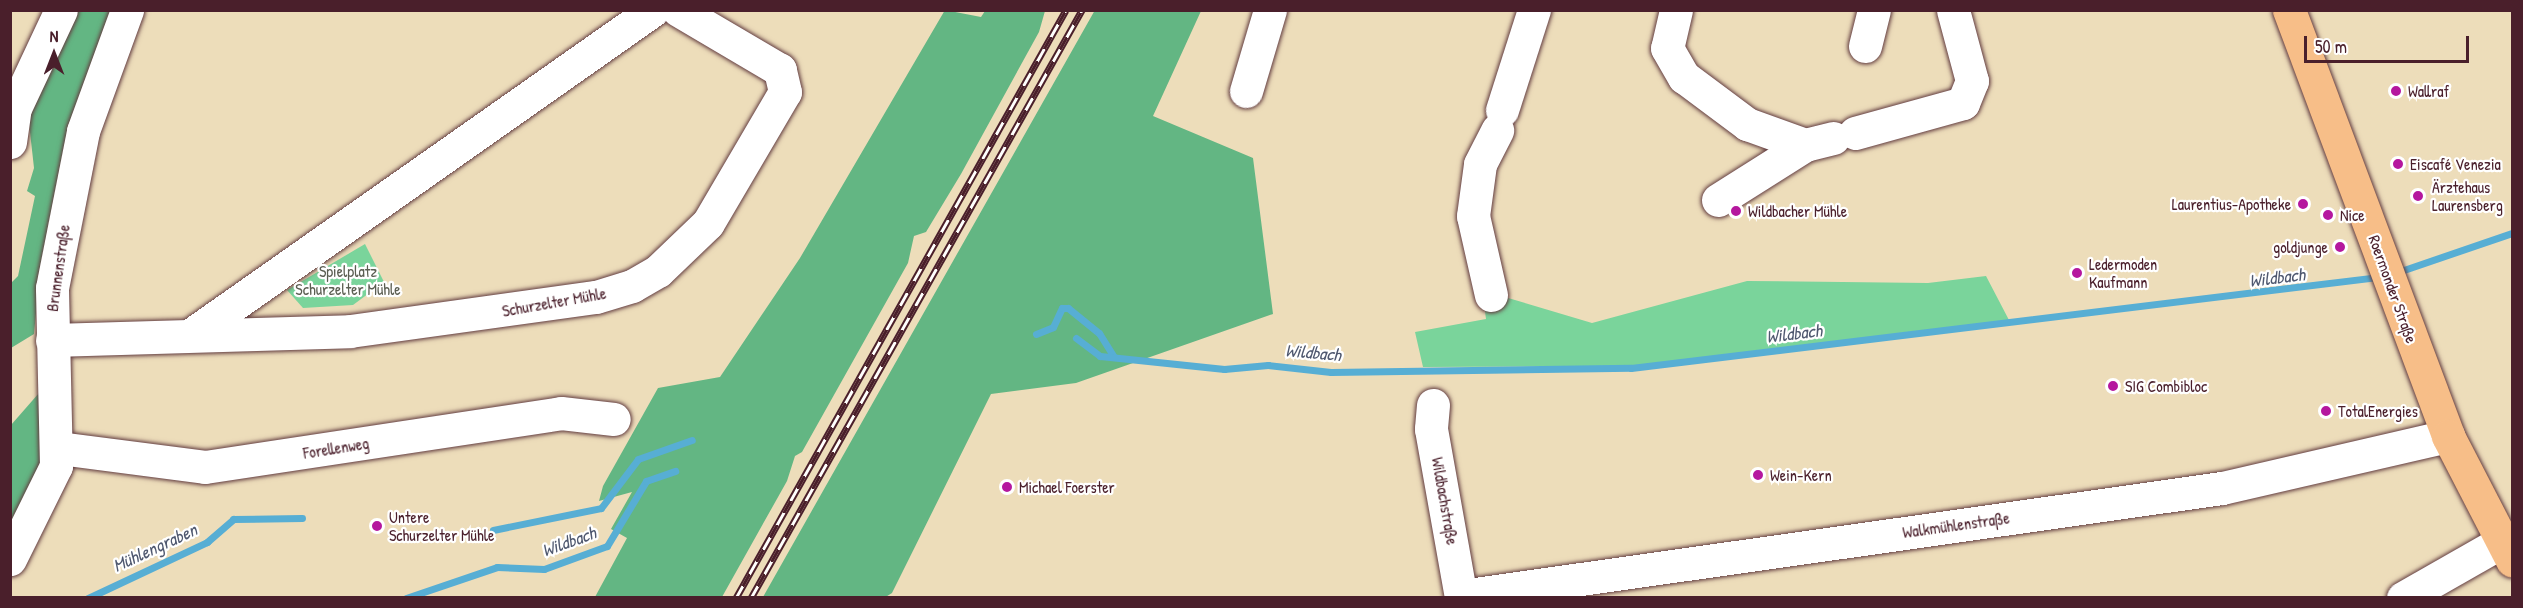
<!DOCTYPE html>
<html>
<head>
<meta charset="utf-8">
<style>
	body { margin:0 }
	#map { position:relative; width:2523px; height:608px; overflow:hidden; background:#edddba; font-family:"Patrick Hand",sans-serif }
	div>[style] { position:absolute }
	.green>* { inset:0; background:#7ad49b }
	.forest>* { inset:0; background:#63b683 }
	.stream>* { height:7px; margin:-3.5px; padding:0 3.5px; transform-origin:3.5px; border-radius:3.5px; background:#57aed4 }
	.roads { filter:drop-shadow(0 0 2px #623c40) drop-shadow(0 0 2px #623c40) }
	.minor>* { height:33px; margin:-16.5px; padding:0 16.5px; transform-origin:16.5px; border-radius:16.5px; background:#fff }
	.major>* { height:33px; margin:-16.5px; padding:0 16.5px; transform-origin:16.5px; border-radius:16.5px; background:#f7be88 }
	.rail>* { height:7px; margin-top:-3.5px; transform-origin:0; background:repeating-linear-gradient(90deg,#fff 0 14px,#4a1f2b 0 28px); box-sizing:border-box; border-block:2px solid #4a1f2b }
	.dots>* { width:16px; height:16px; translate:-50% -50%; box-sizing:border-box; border:3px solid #fff; border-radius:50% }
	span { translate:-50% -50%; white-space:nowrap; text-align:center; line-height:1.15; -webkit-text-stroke:4.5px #fff; paint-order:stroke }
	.poi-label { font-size:16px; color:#4a1f2b }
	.left { translate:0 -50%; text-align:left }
	.right { translate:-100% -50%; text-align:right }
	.street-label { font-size:16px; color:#4a1f2b }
	.park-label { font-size:16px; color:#5b5e52 }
	.water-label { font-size:18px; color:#4f586f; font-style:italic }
	.frame { position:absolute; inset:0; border:12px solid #4a1f2b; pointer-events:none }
	.north { position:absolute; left:24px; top:24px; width:60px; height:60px; -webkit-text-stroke:4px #fff; paint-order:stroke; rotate:0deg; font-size:16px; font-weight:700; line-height:24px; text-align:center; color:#4a1f2b }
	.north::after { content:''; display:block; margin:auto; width:21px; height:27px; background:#4a1f2b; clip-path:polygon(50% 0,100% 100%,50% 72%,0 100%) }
	.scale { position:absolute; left:2304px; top:36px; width:165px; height:27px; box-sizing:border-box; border:3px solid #4a1f2b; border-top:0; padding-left:8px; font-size:18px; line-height:21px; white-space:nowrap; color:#4a1f2b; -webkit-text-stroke:4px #fff; paint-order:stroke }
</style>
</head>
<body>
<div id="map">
	<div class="green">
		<i style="clip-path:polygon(365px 244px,384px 282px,353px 305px,303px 308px,287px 290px)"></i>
		<i style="clip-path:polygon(1986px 276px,2010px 322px,1630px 366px,1423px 367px,1415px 332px,1486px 319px,1483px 297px,1498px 295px,1592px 323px,1747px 281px,1928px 283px)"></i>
	</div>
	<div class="forest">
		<i style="clip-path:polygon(945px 10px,981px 17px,985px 11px,1045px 11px,1039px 32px,961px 174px,926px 232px,914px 236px,908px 263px,802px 452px,795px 456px,787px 481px,722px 597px,595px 597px,627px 538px,611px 529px,632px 492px,599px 501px,603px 486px,658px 388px,720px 377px,800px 258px)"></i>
		<i style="clip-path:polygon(1095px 10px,1201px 11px,1153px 116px,1253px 158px,1273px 314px,1076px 383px,991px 394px,892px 593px,884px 598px,763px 597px)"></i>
		<i style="clip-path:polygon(68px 11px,114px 11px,38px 292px,34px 334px,11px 348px,11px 283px,18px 276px,35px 196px,27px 191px,34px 168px,27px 105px)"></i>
		<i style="clip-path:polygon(39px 393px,41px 463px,11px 528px,11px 425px)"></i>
	</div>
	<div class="stream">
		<i style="left:2395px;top:273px;width:124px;rotate:-18.9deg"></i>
		<i style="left:1036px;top:334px;width:18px;rotate:-22deg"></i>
		<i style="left:1053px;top:327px;width:21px;rotate:-65deg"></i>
		<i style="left:1062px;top:308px;width:6px"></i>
		<i style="left:1068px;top:308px;width:40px;rotate:39deg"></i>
		<i style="left:1099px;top:333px;width:28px;rotate:58deg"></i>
		<i style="left:1076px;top:338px;width:30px;rotate:37deg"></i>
		<i style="left:1100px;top:356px;width:125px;rotate:6deg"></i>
		<i style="left:1224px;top:369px;width:44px;rotate:-5.2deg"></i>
		<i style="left:1268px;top:365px;width:63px;rotate:6.3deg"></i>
		<i style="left:1331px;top:372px;width:300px;rotate:-0.8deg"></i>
		<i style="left:1631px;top:368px;width:754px;rotate:-6.94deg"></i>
		<i style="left:493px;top:530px;width:110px;rotate:-11.5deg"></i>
		<i style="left:601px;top:508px;width:61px;rotate:-52.9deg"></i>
		<i style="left:638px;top:459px;width:57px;rotate:-19.4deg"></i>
		<i style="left:88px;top:598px;width:132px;rotate:-25.2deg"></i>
		<i style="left:207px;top:542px;width:35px;rotate:-41deg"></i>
		<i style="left:233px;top:519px;width:69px;rotate:-0.8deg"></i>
		<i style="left:406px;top:598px;width:96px;rotate:-18.8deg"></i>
		<i style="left:497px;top:567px;width:47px;rotate:2.4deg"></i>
		<i style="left:544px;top:569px;width:67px;rotate:-20.1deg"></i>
		<i style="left:607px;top:546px;width:76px;rotate:-59deg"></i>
		<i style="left:646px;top:481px;width:31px;rotate:-19deg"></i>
	</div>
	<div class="roads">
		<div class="minor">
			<i style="left:1676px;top:10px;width:39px;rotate:103deg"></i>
			<i style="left:1667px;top:48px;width:34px;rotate:60deg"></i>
			<i style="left:1684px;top:77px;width:79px;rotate:36.7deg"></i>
			<i style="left:1747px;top:124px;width:62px;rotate:19.9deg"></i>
			<i style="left:1865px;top:46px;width:37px;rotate:-76deg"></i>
			<i style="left:1246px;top:91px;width:84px;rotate:-73.5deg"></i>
			<i style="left:1502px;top:110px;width:105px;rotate:-72.3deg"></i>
			<i style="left:1855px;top:133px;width:112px;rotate:-15.5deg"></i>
			<i style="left:1963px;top:103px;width:24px;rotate:-68deg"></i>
			<i style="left:1972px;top:81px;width:73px;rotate:-105deg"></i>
			<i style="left:10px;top:142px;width:34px;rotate:-82deg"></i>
			<i style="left:15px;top:108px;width:108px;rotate:-64.9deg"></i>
			<i style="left:1718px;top:200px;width:103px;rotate:-32.3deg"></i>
			<i style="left:1805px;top:145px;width:29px;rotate:-14deg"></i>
			<i style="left:1491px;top:295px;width:81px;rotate:-102.8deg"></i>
			<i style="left:1473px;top:216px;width:52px;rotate:-82.3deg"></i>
			<i style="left:1480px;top:164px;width:38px;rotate:-63deg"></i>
			<i style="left:192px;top:334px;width:563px;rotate:-35.1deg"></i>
			<i style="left:52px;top:340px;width:298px;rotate:-1.7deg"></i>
			<i style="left:350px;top:331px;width:248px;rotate:-7.9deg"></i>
			<i style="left:596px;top:297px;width:38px;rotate:-17deg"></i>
			<i style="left:632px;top:286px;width:30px;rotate:-30deg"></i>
			<i style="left:658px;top:271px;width:69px;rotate:-43.8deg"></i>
			<i style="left:708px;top:223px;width:152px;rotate:-59.6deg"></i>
			<i style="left:785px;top:92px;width:23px;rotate:-103deg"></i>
			<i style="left:780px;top:70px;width:118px;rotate:-149.5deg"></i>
			<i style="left:1433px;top:405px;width:24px;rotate:95deg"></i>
			<i style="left:1431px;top:429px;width:172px;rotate:79.9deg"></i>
			<i style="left:59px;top:448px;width:147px;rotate:7.4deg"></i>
			<i style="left:205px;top:467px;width:360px;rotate:-8.6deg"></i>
			<i style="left:561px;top:413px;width:53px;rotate:6.5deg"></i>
			<i style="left:10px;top:559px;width:104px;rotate:-63.7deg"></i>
			<i style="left:56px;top:466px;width:178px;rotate:-91.3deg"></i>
			<i style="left:52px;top:288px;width:160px;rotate:-78.8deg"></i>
			<i style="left:83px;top:131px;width:129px;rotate:-70deg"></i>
			<i style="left:1461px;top:596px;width:769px;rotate:-8.08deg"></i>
			<i style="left:2222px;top:488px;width:232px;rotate:-13deg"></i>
			<i style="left:2403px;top:598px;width:113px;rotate:-29.7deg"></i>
		</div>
		<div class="major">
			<i style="left:2289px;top:10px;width:455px;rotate:69.5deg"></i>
			<i style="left:2448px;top:436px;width:140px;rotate:62.7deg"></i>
		</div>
	</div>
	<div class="rail">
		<i style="left:736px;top:598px;width:674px;rotate:-60.7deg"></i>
		<i style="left:751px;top:598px;width:675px;rotate:-60.62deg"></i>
	</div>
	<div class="dots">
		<i style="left:2396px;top:91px;background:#b5179e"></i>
		<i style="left:2398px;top:164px;background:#b5179e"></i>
		<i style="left:2418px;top:196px;background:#b5179e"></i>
		<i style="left:2303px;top:204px;background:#b5179e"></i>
		<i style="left:1736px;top:211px;background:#b5179e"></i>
		<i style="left:2328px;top:215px;background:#b5179e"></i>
		<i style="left:2340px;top:247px;background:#b5179e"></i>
		<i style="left:2077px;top:273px;background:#b5179e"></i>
		<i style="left:2113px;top:386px;background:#b5179e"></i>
		<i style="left:2326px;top:411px;background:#b5179e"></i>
		<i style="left:1758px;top:475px;background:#b5179e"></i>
		<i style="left:1007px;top:487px;background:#b5179e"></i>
		<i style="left:377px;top:526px;background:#b5179e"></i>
	</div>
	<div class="poi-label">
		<span class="left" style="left:2408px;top:91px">Wallraf</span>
		<span class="left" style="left:2410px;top:164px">Eiscafé Venezia</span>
		<span class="left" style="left:2432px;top:196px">Ärztehaus<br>Laurensberg</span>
		<span class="right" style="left:2291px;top:204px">Laurentius-Apotheke</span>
		<span class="left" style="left:1748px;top:211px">Wildbacher Mühle</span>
		<span class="left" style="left:2340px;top:215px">Nice</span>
		<span class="right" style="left:2328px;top:247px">goldjunge</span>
		<span class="left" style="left:2089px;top:273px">Ledermoden<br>Kaufmann</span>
		<span class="left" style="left:2125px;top:386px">SIG Combibloc</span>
		<span class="left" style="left:2338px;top:411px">TotalEnergies</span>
		<span class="left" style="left:1770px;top:475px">Wein-Kern</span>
		<span class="left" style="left:1019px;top:487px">Michael Foerster</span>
		<span class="left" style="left:389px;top:526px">Untere<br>Schurzelter Mühle</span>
	</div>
	<div class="street-label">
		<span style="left:58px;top:268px;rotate:-82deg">Brunnenstraße</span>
		<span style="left:2393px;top:289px;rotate:70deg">Roermonder Straße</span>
		<span style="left:554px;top:302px;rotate:-10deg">Schurzelter Mühle</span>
		<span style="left:336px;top:448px;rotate:-9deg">Forellenweg</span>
		<span style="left:1445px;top:501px;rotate:80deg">Wildbachstraße</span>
		<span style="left:1956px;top:525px;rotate:-8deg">Walkmühlenstraße</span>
	</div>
	<div class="park-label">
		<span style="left:348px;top:280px">Spielplatz<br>Schurzelter Mühle</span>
	</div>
	<div class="water-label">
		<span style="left:2277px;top:278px;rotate:-7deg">Wildbach</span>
		<span style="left:1794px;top:334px;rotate:-7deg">Wildbach</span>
		<span style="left:1313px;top:353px;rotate:5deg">Wildbach</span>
		<span style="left:569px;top:542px;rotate:-20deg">Wildbach</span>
		<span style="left:155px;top:548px;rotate:-25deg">Mühlengraben</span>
	</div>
	<div class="frame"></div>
	<div class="north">N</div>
	<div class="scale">50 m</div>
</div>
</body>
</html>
